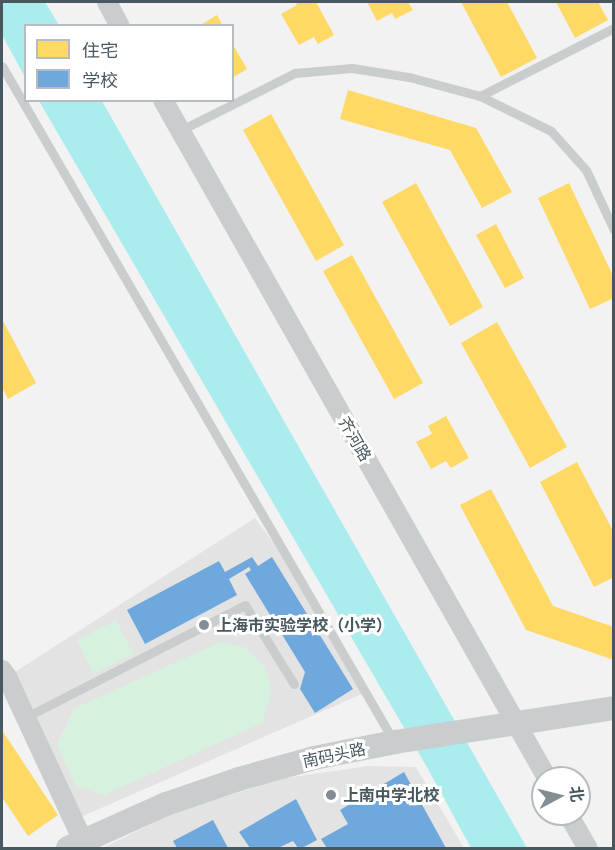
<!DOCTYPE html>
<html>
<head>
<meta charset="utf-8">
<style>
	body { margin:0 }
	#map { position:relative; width:615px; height:850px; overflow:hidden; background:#f2f2f2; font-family:"Open Sans","Noto Sans SC",sans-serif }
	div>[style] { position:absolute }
	.education>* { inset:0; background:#e4e3e4 }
	.green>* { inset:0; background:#d6f1dd }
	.water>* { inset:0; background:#abecef }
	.homes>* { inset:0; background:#ffd966 }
	.schools>* { inset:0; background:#6fa8dc }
	.service>* { height:9px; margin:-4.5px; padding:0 4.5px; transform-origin:4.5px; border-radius:4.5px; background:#c9cdce }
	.minor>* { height:20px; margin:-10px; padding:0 10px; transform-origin:10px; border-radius:10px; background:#c9cdce }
	.tertiary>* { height:24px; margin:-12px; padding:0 12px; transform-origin:12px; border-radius:12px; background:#c9cdce }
	.dots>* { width:16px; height:16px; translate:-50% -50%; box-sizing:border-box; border:3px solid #fff; border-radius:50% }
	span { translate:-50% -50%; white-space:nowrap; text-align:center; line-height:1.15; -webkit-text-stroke:6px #fff; paint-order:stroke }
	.street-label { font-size:16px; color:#48585f }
	.poi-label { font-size:16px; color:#48585f; font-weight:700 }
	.left { translate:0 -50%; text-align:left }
	.frame { position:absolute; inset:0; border:3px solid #48585f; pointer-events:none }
	.legend { position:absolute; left:24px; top:24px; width:210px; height:78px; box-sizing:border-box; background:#fff; border:2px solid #b6bcbf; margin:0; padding:8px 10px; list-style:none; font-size:18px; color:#48585f }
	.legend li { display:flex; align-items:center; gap:12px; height:30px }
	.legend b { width:30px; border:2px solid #b6bcbf }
	.north { position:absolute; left:531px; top:766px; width:60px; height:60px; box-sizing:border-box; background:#fff; border:2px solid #b6bcbf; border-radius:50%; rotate:83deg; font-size:16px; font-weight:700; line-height:24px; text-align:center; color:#48585f }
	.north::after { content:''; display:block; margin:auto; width:21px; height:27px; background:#848e92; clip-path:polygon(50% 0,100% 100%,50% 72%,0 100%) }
</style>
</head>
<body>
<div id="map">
	<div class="education">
		<i style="clip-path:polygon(255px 518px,275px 545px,362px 694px,74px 820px,7px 677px)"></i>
		<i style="clip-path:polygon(369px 766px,416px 767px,464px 848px,103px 848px,175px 812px,286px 778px)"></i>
	</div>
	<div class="green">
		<i style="clip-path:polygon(116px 620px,133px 654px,94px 674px,77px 641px)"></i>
		<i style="clip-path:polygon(221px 642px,245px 647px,264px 665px,272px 691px,262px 723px,104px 795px,75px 785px,57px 744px,75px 708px)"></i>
	</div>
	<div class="water">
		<i style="clip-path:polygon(2px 2px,45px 2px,59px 25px,26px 26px,25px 77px,2px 35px)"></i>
		<i style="clip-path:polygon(39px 101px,102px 101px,527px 848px,471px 848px,428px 769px)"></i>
	</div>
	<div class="homes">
		<i style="clip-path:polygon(295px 2px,316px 2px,334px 35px,318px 44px,314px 37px,299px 45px,281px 14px,297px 5px)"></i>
		<i style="clip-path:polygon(367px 2px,408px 2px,413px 10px,395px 19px,392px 13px,377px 21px)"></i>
		<i style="clip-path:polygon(461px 2px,507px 2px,537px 58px,501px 77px)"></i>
		<i style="clip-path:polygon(556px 2px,598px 2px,608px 20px,575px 38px)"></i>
		<i style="clip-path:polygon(217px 15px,223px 26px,199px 26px)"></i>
		<i style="clip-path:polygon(232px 43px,247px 69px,232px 78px)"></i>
		<i style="clip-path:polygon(348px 90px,476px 128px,512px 192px,482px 208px,450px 150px,340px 119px)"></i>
		<i style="clip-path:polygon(271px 114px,344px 245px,316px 261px,243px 130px)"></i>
		<i style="clip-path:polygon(416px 183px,483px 307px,450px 326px,382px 202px)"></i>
		<i style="clip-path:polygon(569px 183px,614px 278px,614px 298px,590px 309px,538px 198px)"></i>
		<i style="clip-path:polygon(496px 224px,524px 278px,505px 288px,476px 235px)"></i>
		<i style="clip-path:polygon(352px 255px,423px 383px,394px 399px,323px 271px)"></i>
		<i style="clip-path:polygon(2px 319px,36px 383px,8px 399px,2px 387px)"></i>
		<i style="clip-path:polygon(497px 322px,567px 447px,530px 468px,461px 343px)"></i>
		<i style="clip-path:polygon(446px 416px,469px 458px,451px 468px,446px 461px,431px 469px,416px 442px,432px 434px,428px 426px)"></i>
		<i style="clip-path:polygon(577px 462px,614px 533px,614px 577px,594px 587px,540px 482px)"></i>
		<i style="clip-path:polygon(491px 489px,553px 606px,614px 627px,614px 660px,526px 630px,460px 505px)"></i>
		<i style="clip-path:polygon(2px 730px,58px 815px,28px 836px,2px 797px)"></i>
	</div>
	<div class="schools">
		<i style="clip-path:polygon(252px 557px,258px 566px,272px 557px,353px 689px,315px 713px,300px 689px,305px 672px,245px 574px,251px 570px,249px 567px,229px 579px,237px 595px,145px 644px,127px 610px,219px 561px,225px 572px)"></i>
		<i style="clip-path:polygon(404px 772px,446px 848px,327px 848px,321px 839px,348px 824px,340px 810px)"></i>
		<i style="clip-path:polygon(296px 799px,317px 840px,302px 848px,298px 848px,293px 841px,278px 848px,250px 848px,239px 832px)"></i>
		<i style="clip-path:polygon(213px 820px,228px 848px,177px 848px,173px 841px)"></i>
	</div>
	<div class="service">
		<i style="left:2px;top:66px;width:779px;rotate:59.88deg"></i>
		<i style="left:480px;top:96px;width:150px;rotate:-26.9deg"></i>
		<i style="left:179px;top:131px;width:130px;rotate:-26.6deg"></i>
		<i style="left:295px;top:73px;width:57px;rotate:-5deg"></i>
		<i style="left:352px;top:68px;width:58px;rotate:9deg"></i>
		<i style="left:409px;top:77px;width:73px;rotate:15deg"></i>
		<i style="left:480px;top:96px;width:79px;rotate:26.2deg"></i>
		<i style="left:551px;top:131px;width:52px;rotate:48.1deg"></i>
		<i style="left:586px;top:170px;width:66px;rotate:65deg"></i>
		<i style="left:26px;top:717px;width:246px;rotate:-27.1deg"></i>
		<i style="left:245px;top:605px;width:93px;rotate:58.2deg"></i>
	</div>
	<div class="minor">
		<i style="left:107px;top:2px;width:27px;rotate:62deg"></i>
		<i style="left:163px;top:100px;width:779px;rotate:60.47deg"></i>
		<i style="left:2px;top:670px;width:9px;rotate:54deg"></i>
		<i style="left:7px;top:677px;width:181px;rotate:65.1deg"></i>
		<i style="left:568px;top:814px;width:39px;rotate:60deg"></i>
	</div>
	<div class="tertiary">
		<i style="left:68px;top:848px;width:107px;rotate:-24.2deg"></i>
		<i style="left:166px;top:804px;width:77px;rotate:-18.9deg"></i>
		<i style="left:239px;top:779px;width:78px;rotate:-15.6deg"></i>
		<i style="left:314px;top:758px;width:83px;rotate:-11.2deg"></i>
		<i style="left:395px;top:742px;width:222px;rotate:-8.8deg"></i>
	</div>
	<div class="dots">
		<i style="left:204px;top:625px;background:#848e92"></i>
		<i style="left:331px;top:795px;background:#848e92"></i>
	</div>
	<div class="street-label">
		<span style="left:355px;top:439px;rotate:60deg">齐河路</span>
		<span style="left:334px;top:755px;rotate:-12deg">南码头路</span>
	</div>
	<div class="poi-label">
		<span class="left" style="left:216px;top:625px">上海市实验学校（小学）</span>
		<span class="left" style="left:343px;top:795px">上南中学北校</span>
	</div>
	<div class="frame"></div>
	<ul class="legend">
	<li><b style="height:16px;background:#ffd966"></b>住宅</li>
	<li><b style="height:16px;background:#6fa8dc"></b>学校</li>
	</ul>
	<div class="north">北</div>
</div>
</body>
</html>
